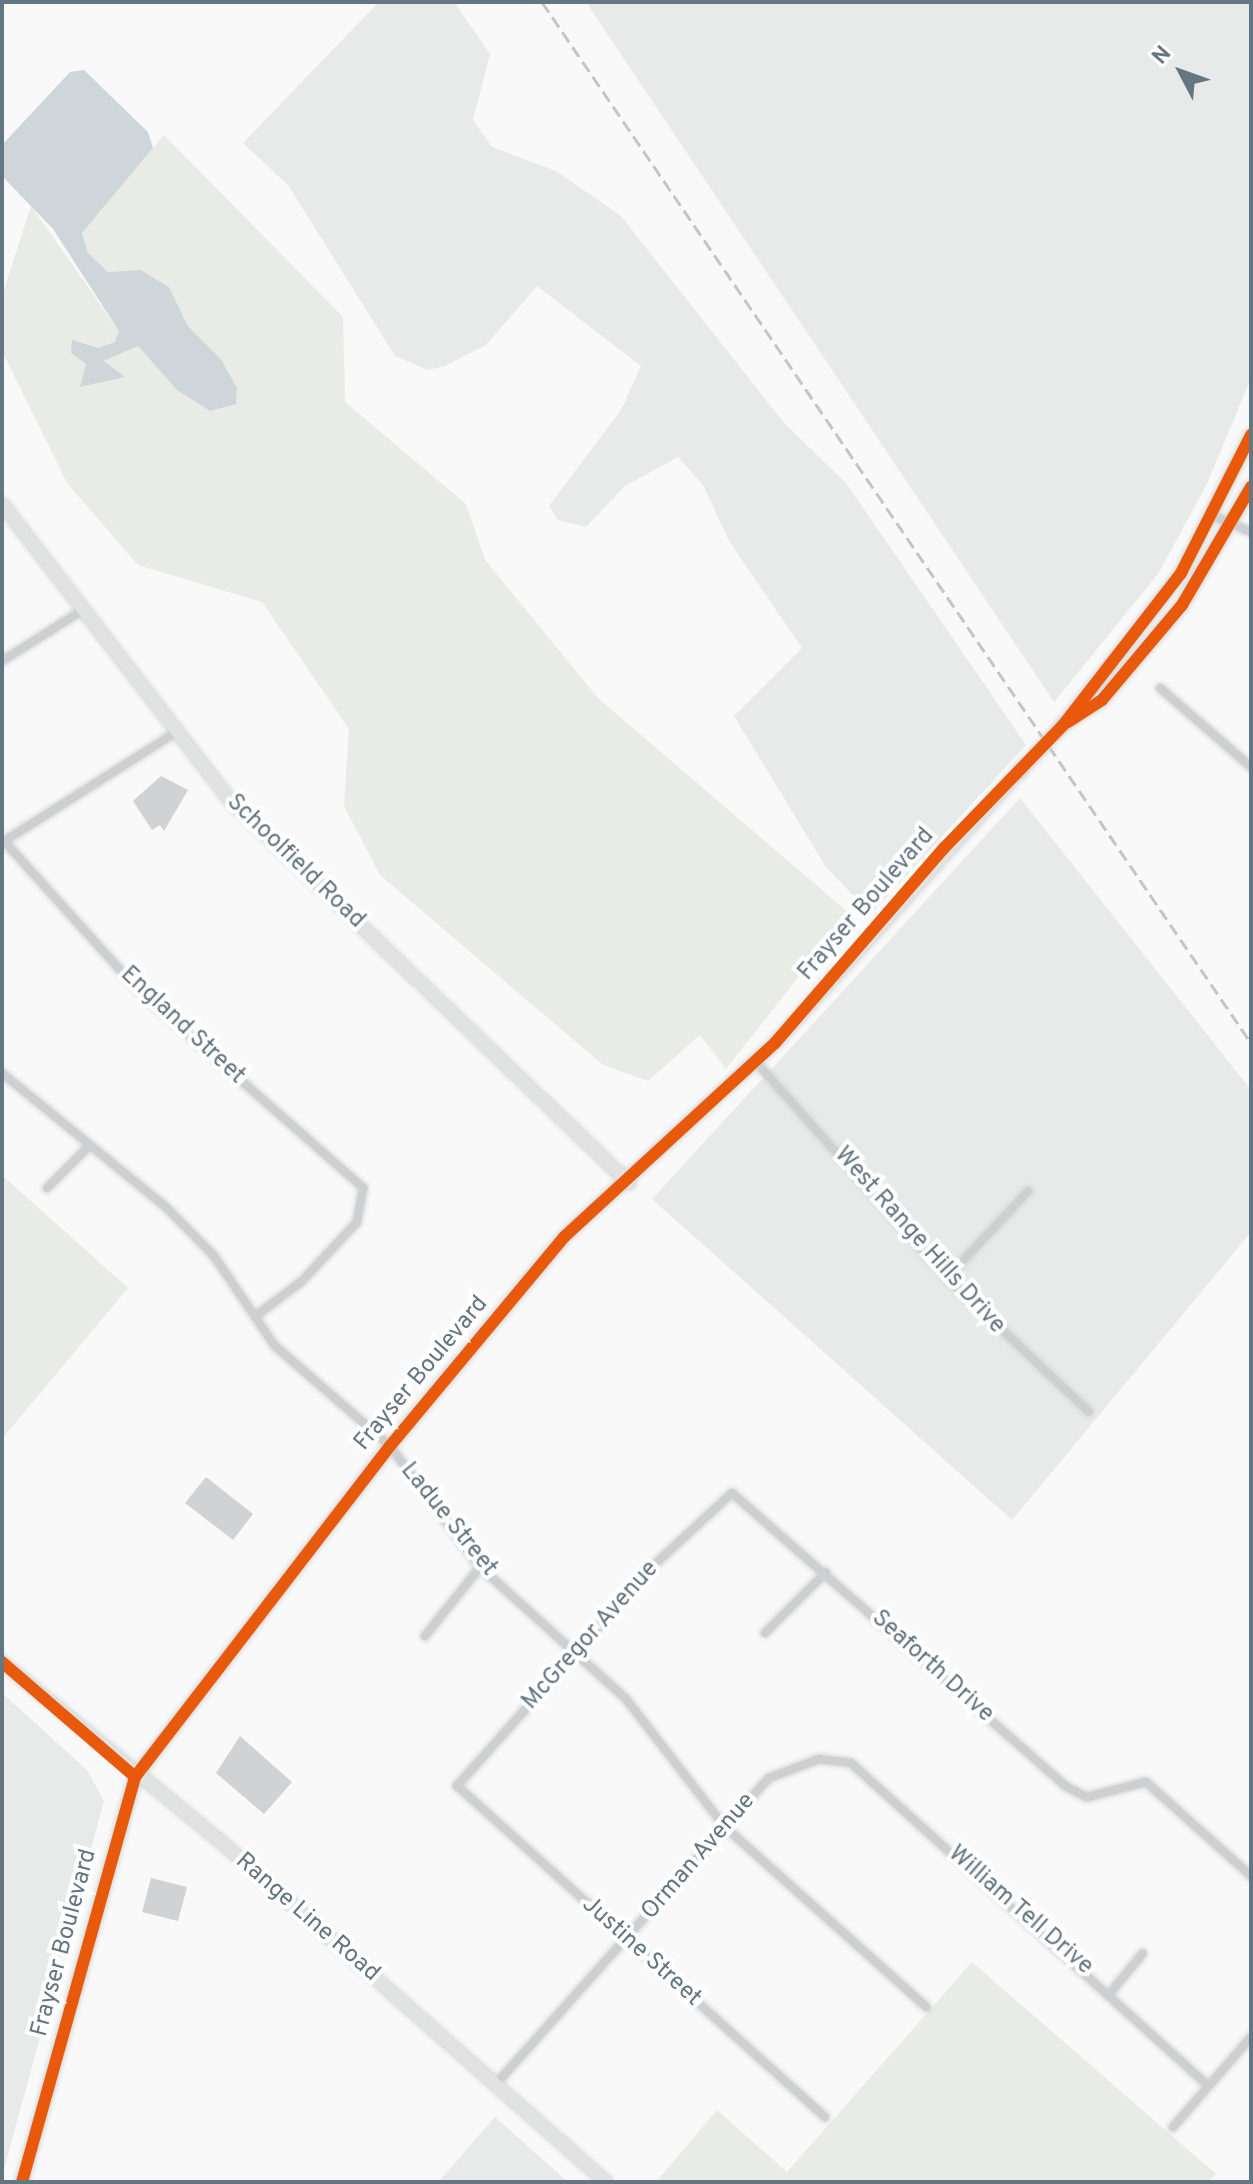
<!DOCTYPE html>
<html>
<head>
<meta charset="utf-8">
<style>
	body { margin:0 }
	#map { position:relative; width:1253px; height:2184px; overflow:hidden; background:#f9f9f9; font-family:Overpass,sans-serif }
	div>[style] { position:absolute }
	.built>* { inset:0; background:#e8e9e9 }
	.green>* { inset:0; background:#e8ebe6 }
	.water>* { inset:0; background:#ced6d9 }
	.building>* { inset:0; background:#d0d2d3 }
	.roads { filter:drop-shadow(0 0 2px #d5d6d7) drop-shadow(0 0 2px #d5d6d7) }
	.street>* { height:8px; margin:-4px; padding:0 4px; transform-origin:4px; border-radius:4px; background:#cecfd0 }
	.secondary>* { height:12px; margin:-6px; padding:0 6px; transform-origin:6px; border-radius:6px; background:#e1e2e2 }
	.rail>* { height:3px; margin-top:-1.5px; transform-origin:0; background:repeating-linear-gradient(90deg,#c3c5c6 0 12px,transparent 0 18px) }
	.bridges { filter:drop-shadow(0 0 2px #d5d6d7) drop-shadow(0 0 2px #d5d6d7) }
	.secondary-bridge>* { height:12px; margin:-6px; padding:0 6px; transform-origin:6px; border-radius:6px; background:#e1e2e2 }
	.cycleway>* { height:12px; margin:-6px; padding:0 6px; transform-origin:6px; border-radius:6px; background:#e8590c }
	span { translate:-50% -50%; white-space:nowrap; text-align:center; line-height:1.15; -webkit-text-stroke:8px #fff; paint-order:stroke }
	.street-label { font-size:24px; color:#657683 }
	.frame { position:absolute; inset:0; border:4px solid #657683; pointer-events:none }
	.north { position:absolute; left:1141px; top:32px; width:80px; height:80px; -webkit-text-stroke:6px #fff; paint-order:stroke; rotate:311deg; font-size:22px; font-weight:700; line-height:32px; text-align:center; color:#657683 }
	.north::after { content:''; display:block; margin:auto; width:28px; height:36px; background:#657683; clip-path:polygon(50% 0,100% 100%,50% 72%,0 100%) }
</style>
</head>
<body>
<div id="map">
	<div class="built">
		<i style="clip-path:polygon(379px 2px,454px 2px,490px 54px,473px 120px,492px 147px,556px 171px,621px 216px,784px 423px,846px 483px,1026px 745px,871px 914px,826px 867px,734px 716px,802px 648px,729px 541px,703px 485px,678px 457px,625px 486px,586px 527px,558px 520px,549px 506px,621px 410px,641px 366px,537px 286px,486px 345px,445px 366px,428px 370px,395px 356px,288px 185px,243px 143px)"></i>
		<i style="clip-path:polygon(586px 2px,1251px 2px,1251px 378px,1207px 484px,1158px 574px,1054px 702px)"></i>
		<i style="clip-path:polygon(1020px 798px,1251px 1090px,1251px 1232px,1012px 1520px,652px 1199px)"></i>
		<i style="clip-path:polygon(2px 1693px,87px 1770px,104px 1801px,2px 2177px)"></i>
		<i style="clip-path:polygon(495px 2117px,568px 2182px,438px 2182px)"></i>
	</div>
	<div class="green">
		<i style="clip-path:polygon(164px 135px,343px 317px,345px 402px,466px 504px,485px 560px,598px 698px,849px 913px,726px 1069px,700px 1035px,648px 1081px,603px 1065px,380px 875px,344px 806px,349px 729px,262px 602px,138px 565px,67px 483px,2px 351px,2px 296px,31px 206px,119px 331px,116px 342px,98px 348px,72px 341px,124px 376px,104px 361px,138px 346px,177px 390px,210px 411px,236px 403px,237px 388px,221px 359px,188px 326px,169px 287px,141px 270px,108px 272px,88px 253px,82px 233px)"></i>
		<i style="clip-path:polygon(2px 1175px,128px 1288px,2px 1439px)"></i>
		<i style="clip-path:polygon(972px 1962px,1216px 2174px,1208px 2182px,656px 2182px,717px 2110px,787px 2172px)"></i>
	</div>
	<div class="water">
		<i style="clip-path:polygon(84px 70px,148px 132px,153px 148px,82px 233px,88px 253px,108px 272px,141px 270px,169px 287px,188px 326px,221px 359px,237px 388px,236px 404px,210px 411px,177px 390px,138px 346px,104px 361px,125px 377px,80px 387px,86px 364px,71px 353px,72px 340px,98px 348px,115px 342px,119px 331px,53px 229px,2px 176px,2px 145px,70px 72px)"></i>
	</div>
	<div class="building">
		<i style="clip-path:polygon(161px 776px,188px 790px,164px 831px,160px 825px,152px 830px,133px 801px)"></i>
		<i style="clip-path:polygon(206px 1477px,253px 1514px,233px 1540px,185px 1503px)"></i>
		<i style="clip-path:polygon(240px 1736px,292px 1782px,264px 1814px,216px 1773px)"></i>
		<i style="clip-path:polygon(151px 1878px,187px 1887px,178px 1921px,142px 1912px)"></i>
	</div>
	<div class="roads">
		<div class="street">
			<i style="left:1214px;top:516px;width:40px;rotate:23.4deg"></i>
			<i style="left:2px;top:661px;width:96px;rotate:-32.2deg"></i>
			<i style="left:1160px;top:688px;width:121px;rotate:41deg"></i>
			<i style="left:4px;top:841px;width:200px;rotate:48deg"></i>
			<i style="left:138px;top:990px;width:300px;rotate:41.3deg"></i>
			<i style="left:363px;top:1188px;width:35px;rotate:100deg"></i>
			<i style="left:357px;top:1222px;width:81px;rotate:133deg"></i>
			<i style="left:302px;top:1281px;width:56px;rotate:142.9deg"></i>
			<i style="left:3px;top:842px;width:204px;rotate:-32.4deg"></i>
			<i style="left:756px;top:1062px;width:288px;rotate:48.5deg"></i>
			<i style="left:947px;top:1278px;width:195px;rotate:43.3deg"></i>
			<i style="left:2px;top:1073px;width:213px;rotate:39.3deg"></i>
			<i style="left:167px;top:1208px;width:67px;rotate:45.6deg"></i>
			<i style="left:214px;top:1256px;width:109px;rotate:55.9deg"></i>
			<i style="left:275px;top:1346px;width:152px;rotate:41deg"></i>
			<i style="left:390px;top:1446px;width:151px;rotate:53.4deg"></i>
			<i style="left:480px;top:1567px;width:197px;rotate:42.1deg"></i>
			<i style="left:626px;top:1699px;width:162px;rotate:52.3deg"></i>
			<i style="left:725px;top:1827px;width:270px;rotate:41.8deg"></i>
			<i style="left:47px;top:1188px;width:58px;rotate:-45deg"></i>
			<i style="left:947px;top:1278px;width:119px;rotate:-47deg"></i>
			<i style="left:765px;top:1633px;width:86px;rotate:-45deg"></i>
			<i style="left:425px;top:1636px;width:88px;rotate:-51.4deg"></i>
			<i style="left:1111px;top:1992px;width:50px;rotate:-50.6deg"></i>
			<i style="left:496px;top:2084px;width:410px;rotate:-48.3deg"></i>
			<i style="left:769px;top:1778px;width:53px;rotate:-20.8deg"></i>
			<i style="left:819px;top:1759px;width:32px;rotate:7deg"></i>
			<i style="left:851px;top:1763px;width:481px;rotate:42.1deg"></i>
			<i style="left:825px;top:2117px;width:495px;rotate:-138deg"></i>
			<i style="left:457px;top:1786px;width:296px;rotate:-48.3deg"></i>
			<i style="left:654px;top:1565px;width:106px;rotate:-42.7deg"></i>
			<i style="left:732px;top:1493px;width:444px;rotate:41.3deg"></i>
			<i style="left:1065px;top:1786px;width:25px;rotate:27deg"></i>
			<i style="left:1087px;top:1797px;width:61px;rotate:-14.3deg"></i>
			<i style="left:1146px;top:1782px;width:141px;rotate:41.8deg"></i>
			<i style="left:1173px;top:2127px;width:119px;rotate:-49.1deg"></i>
		</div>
		<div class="secondary">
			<i style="left:2px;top:504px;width:375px;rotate:52.4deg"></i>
			<i style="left:231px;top:801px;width:552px;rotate:43.82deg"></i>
			<i style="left:1067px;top:722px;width:41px;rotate:-32.2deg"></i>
			<i style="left:1102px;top:700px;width:124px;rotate:-49.9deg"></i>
			<i style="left:1182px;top:605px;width:137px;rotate:-59.7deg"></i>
			<i style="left:1064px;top:724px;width:191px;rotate:-52.2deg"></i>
			<i style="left:1181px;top:573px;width:155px;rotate:-63.1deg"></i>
			<i style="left:2px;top:1662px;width:281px;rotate:39.4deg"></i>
			<i style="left:219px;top:1840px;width:516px;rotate:41.47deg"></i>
			<i style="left:22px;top:2182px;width:420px;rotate:-74.4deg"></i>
			<i style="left:135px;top:1777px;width:418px;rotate:-52.4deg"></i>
			<i style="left:390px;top:1446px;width:272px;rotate:-50.2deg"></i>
			<i style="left:564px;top:1237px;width:287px;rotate:-42.6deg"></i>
			<i style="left:775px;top:1043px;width:366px;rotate:-48deg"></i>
		</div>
	</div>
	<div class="rail">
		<i style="left:542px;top:2px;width:1260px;rotate:55.74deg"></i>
	</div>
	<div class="bridges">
		<div class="secondary-bridge">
			<i style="left:1020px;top:771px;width:64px;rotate:-46.9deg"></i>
		</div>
	</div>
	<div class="cycleway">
		<i style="left:1068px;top:722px;width:40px;rotate:-32.9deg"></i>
		<i style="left:1102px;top:700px;width:124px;rotate:-49.9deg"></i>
		<i style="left:1182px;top:605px;width:137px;rotate:-59.7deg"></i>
		<i style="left:2px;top:1662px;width:176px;rotate:40.8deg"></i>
		<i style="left:22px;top:2182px;width:420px;rotate:-74.4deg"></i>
		<i style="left:135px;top:1777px;width:418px;rotate:-52.4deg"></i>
		<i style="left:390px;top:1446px;width:272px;rotate:-50.2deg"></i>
		<i style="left:564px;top:1237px;width:287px;rotate:-42.6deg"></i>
		<i style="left:775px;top:1043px;width:258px;rotate:-49.1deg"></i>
		<i style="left:944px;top:848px;width:173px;rotate:-45.9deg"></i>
		<i style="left:1064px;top:724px;width:191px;rotate:-52.2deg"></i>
		<i style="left:1181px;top:573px;width:155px;rotate:-63.1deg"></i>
	</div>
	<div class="street-label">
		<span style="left:295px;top:862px;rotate:44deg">Schoolfield Road</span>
		<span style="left:867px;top:905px;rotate:-49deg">Frayser Boulevard</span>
		<span style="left:182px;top:1026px;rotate:43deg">England Street</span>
		<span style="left:919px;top:1241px;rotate:48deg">West Range Hills Drive</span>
		<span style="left:422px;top:1374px;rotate:-50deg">Frayser Boulevard</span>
		<span style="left:448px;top:1520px;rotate:51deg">Ladue Street</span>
		<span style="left:591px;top:1636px;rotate:-48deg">McGregor Avenue</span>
		<span style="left:932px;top:1667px;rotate:42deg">Seaforth Drive</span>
		<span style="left:699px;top:1857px;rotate:-49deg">Orman Avenue</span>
		<span style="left:1020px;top:1911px;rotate:41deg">William Tell Drive</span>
		<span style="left:307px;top:1918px;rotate:41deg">Range Line Road</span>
		<span style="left:65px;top:1943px;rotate:-75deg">Frayser Boulevard</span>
		<span style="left:641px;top:1952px;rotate:42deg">Justine Street</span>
	</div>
	<div class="frame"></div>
	<div class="north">N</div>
</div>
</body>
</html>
